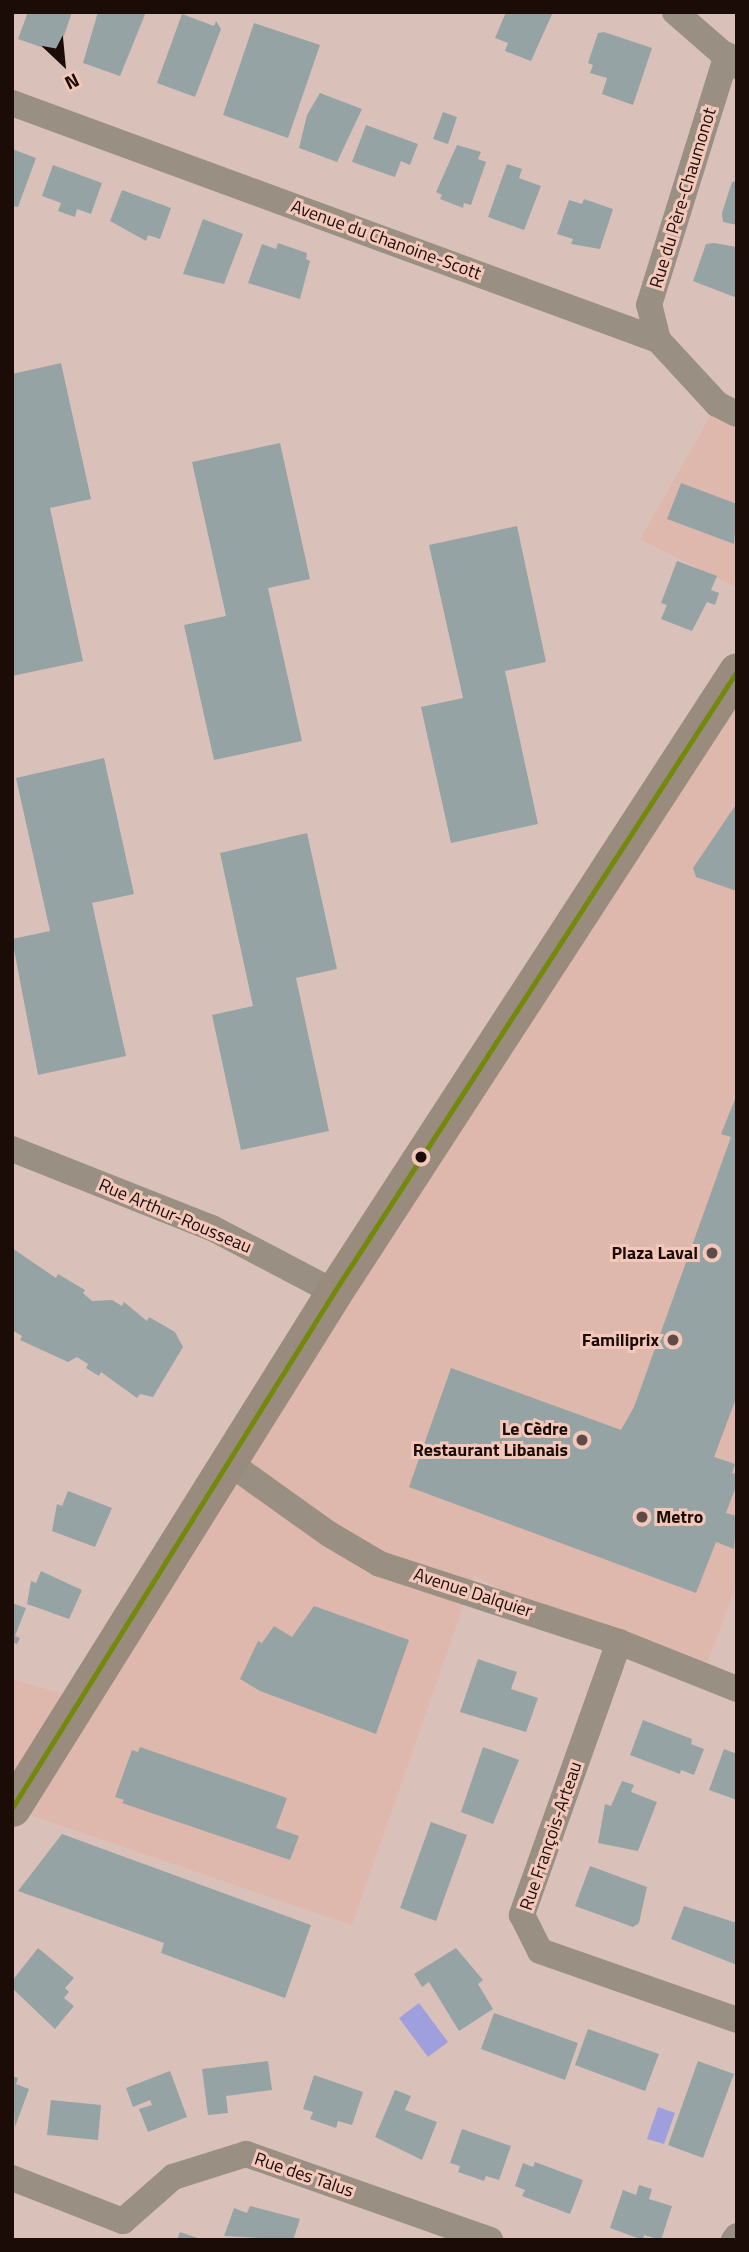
<!DOCTYPE html>
<html>
<head>
<meta charset="utf-8">
<style>
	body { margin:0 }
	#map { position:relative; width:749px; height:2252px; overflow:hidden; background:#d9c1ba; font-family:"Titillium Web",sans-serif }
	div>[style] { position:absolute }
	.built>* { inset:0; background:#deb8ac }
	.water>* { inset:0; background:#a09fde }
	.building>* { inset:0; background:#96a3a5 }
	.minor>* { height:26px; margin:-13px; padding:0 13px; transform-origin:13px; border-radius:13px; background:#998f83 }
	.secondary>* { height:37px; margin:-18.5px; padding:0 18.5px; transform-origin:18.5px; border-radius:18.5px; background:#998b7e }
	.bus-1>* { height:5px; margin:-2.5px; padding:0 2.5px; transform-origin:2.5px; border-radius:2.5px; background:#72890c }
	.dots>* { width:19px; height:19px; translate:-50% -50%; box-sizing:border-box; border:4px solid #f3c8ba; border-radius:50% }
	span { translate:-50% -50%; white-space:nowrap; text-align:center; line-height:1.15; -webkit-text-stroke:6px #f3c8ba; paint-order:stroke }
	.street-label { font-size:18px; color:#1b0c08 }
	.poi-label { font-size:18px; color:#1b0c08; font-weight:700 }
	.right { translate:-100% -50%; text-align:right }
	.left { translate:0 -50%; text-align:left }
	.frame { position:absolute; inset:0; border:14px solid #1b0c08; pointer-events:none }
	.north { position:absolute; left:28px; top:28px; width:70px; height:70px; -webkit-text-stroke:5px #f3c8ba; paint-order:stroke; rotate:154deg; font-size:19px; font-weight:700; line-height:28px; text-align:center; color:#1b0c08 }
	.north::after { content:''; display:block; margin:auto; width:24px; height:32px; background:#1b0c08; clip-path:polygon(50% 0,100% 100%,50% 72%,0 100%) }
</style>
</head>
<body>
<div id="map">
	<div class="built">
		<i style="clip-path:polygon(717px 404px,737px 414px,737px 588px,640px 539px)"></i>
		<i style="clip-path:polygon(737px 671px,737px 1585px,702px 1676px,612px 1644px,474px 1576px,352px 1925px,12px 1809px,12px 1679px,80px 1699px)"></i>
	</div>
	<div class="water">
		<i style="clip-path:polygon(419px 2003px,448px 2042px,428px 2057px,399px 2018px)"></i>
		<i style="clip-path:polygon(658px 2107px,675px 2113px,664px 2144px,647px 2139px)"></i>
	</div>
	<div class="building">
		<i style="clip-path:polygon(28px 12px,72px 12px,58px 53px,18px 39px)"></i>
		<i style="clip-path:polygon(98px 12px,146px 12px,120px 76px,83px 63px)"></i>
		<i style="clip-path:polygon(506px 12px,553px 12px,531px 61px,505px 51px,508px 43px,495px 38px)"></i>
		<i style="clip-path:polygon(182px 14px,214px 26px,216px 21px,221px 29px,195px 97px,157px 83px)"></i>
		<i style="clip-path:polygon(254px 23px,320px 45px,288px 138px,223px 115px)"></i>
		<i style="clip-path:polygon(604px 32px,652px 48px,633px 105px,602px 94px,607px 78px,590px 73px,593px 65px,588px 63px,598px 33px)"></i>
		<i style="clip-path:polygon(320px 93px,362px 109px,337px 162px,299px 148px,307px 115px)"></i>
		<i style="clip-path:polygon(443px 112px,457px 117px,448px 144px,433px 139px)"></i>
		<i style="clip-path:polygon(366px 125px,418px 144px,410px 165px,401px 161px,395px 177px,352px 162px)"></i>
		<i style="clip-path:polygon(457px 145px,481px 152px,478px 159px,486px 162px,471px 205px,464px 203px,463px 208px,440px 199px,442px 195px,436px 192px)"></i>
		<i style="clip-path:polygon(12px 149px,36px 158px,18px 207px,12px 206px)"></i>
		<i style="clip-path:polygon(507px 164px,522px 169px,519px 178px,541px 186px,524px 230px,488px 217px)"></i>
		<i style="clip-path:polygon(53px 165px,102px 183px,91px 214px,77px 209px,75px 217px,58px 211px,61px 203px,42px 196px)"></i>
		<i style="clip-path:polygon(737px 181px,737px 225px,723px 222px,722px 213px,732px 182px)"></i>
		<i style="clip-path:polygon(122px 190px,171px 208px,160px 239px,148px 235px,146px 241px,110px 221px)"></i>
		<i style="clip-path:polygon(584px 199px,613px 209px,600px 249px,571px 244px,573px 239px,557px 234px,569px 200px,582px 204px)"></i>
		<i style="clip-path:polygon(203px 219px,243px 234px,224px 284px,183px 274px)"></i>
		<i style="clip-path:polygon(278px 243px,307px 253px,306px 259px,310px 261px,300px 299px,248px 283px,262px 244px,276px 249px)"></i>
		<i style="clip-path:polygon(714px 243px,737px 247px,737px 298px,693px 281px,706px 244px)"></i>
		<i style="clip-path:polygon(61px 363px,91px 499px,50px 508px,83px 661px,12px 676px,12px 374px)"></i>
		<i style="clip-path:polygon(280px 443px,310px 579px,268px 588px,302px 741px,214px 760px,184px 625px,226px 616px,192px 462px)"></i>
		<i style="clip-path:polygon(681px 483px,737px 504px,734px 544px,667px 519px)"></i>
		<i style="clip-path:polygon(517px 526px,546px 662px,505px 671px,538px 824px,451px 843px,421px 707px,463px 698px,429px 545px)"></i>
		<i style="clip-path:polygon(677px 561px,717px 576px,711px 590px,719px 593px,715px 605px,707px 602px,692px 631px,661px 619px,667px 605px,661px 603px)"></i>
		<i style="clip-path:polygon(104px 758px,134px 894px,92px 903px,126px 1056px,38px 1075px,12px 939px,50px 931px,16px 778px)"></i>
		<i style="clip-path:polygon(737px 803px,737px 891px,696px 877px,693px 868px)"></i>
		<i style="clip-path:polygon(307px 833px,337px 969px,296px 978px,329px 1131px,241px 1150px,212px 1015px,253px 1006px,220px 853px)"></i>
		<i style="clip-path:polygon(737px 1094px,737px 1396px,714px 1457px,735px 1464px,732px 1473px,737px 1474px,737px 1484px,726px 1513px,737px 1516px,734px 1549px,716px 1542px,696px 1593px,409px 1487px,451px 1368px,621px 1430px,634px 1407px,731px 1137px,721px 1134px)"></i>
		<i style="clip-path:polygon(12px 1248px,56px 1278px,58px 1274px,85px 1290px,83px 1293px,92px 1301px,112px 1300px,122px 1306px,124px 1302px,147px 1321px,149px 1317px,175px 1332px,183px 1347px,153px 1397px,140px 1394px,137px 1398px,101px 1372px,99px 1376px,86px 1368px,88px 1364px,77px 1357px,68px 1362px,20px 1340px,22px 1336px,12px 1330px)"></i>
		<i style="clip-path:polygon(68px 1491px,112px 1508px,95px 1547px,52px 1531px,57px 1504px,62px 1506px)"></i>
		<i style="clip-path:polygon(41px 1571px,82px 1590px,69px 1619px,27px 1604px,31px 1581px,36px 1583px)"></i>
		<i style="clip-path:polygon(12px 1603px,26px 1608px,15px 1636px,20px 1638px,17px 1644px,12px 1642px)"></i>
		<i style="clip-path:polygon(314px 1606px,409px 1640px,376px 1734px,260px 1691px,240px 1679px,258px 1641px,262px 1643px,274px 1626px,292px 1637px)"></i>
		<i style="clip-path:polygon(478px 1659px,517px 1672px,511px 1689px,538px 1698px,526px 1732px,460px 1712px)"></i>
		<i style="clip-path:polygon(643px 1720px,692px 1739px,691px 1744px,704px 1749px,694px 1775px,681px 1770px,680px 1774px,630px 1755px)"></i>
		<i style="clip-path:polygon(140px 1747px,287px 1798px,276px 1828px,299px 1836px,290px 1860px,122px 1803px,124px 1800px,115px 1797px,132px 1750px,138px 1752px)"></i>
		<i style="clip-path:polygon(483px 1747px,519px 1760px,493px 1824px,461px 1812px)"></i>
		<i style="clip-path:polygon(724px 1749px,737px 1754px,737px 1800px,709px 1790px)"></i>
		<i style="clip-path:polygon(622px 1781px,634px 1785px,631px 1792px,657px 1802px,638px 1851px,598px 1843px,605px 1804px,611px 1806px)"></i>
		<i style="clip-path:polygon(431px 1822px,467px 1835px,436px 1921px,400px 1908px)"></i>
		<i style="clip-path:polygon(62px 1834px,311px 1925px,285px 1998px,161px 1953px,164px 1943px,18px 1891px)"></i>
		<i style="clip-path:polygon(590px 1866px,647px 1887px,639px 1923px,633px 1927px,575px 1906px)"></i>
		<i style="clip-path:polygon(684px 1906px,737px 1923px,737px 1965px,671px 1939px)"></i>
		<i style="clip-path:polygon(38px 1948px,74px 1978px,65px 1988px,69px 1992px,64px 1998px,74px 2006px,55px 2029px,12px 1988px,12px 1981px)"></i>
		<i style="clip-path:polygon(456px 1948px,483px 1980px,478px 1984px,493px 2009px,459px 2031px,429px 1982px,422px 1987px,414px 1974px)"></i>
		<i style="clip-path:polygon(494px 2013px,578px 2043px,565px 2080px,481px 2049px)"></i>
		<i style="clip-path:polygon(588px 2029px,659px 2054px,645px 2091px,575px 2065px)"></i>
		<i style="clip-path:polygon(268px 2061px,272px 2090px,226px 2096px,228px 2113px,208px 2115px,202px 2069px)"></i>
		<i style="clip-path:polygon(698px 2061px,734px 2074px,703px 2158px,668px 2145px)"></i>
		<i style="clip-path:polygon(170px 2071px,187px 2117px,148px 2132px,139px 2109px,152px 2105px,150px 2100px,133px 2107px,126px 2088px)"></i>
		<i style="clip-path:polygon(314px 2075px,363px 2092px,352px 2125px,338px 2121px,336px 2128px,310px 2119px,313px 2112px,303px 2109px)"></i>
		<i style="clip-path:polygon(12px 2076px,18px 2078px,16px 2084px,29px 2089px,15px 2127px)"></i>
		<i style="clip-path:polygon(395px 2090px,411px 2096px,405px 2110px,437px 2122px,422px 2160px,375px 2137px)"></i>
		<i style="clip-path:polygon(51px 2100px,101px 2105px,98px 2140px,47px 2135px)"></i>
		<i style="clip-path:polygon(462px 2129px,511px 2146px,499px 2180px,486px 2176px,484px 2181px,458px 2172px,460px 2166px,450px 2163px)"></i>
		<i style="clip-path:polygon(535px 2162px,583px 2180px,570px 2214px,522px 2196px,525px 2190px,515px 2186px,523px 2163px,533px 2167px)"></i>
		<i style="clip-path:polygon(639px 2185px,652px 2189px,649px 2199px,672px 2206px,661px 2240px,644px 2235px,643px 2240px,610px 2228px,623px 2190px,636px 2195px)"></i>
		<i style="clip-path:polygon(250px 2206px,300px 2219px,293px 2240px,224px 2236px,234px 2208px,247px 2213px)"></i>
		<i style="clip-path:polygon(180px 2232px,200px 2239px,200px 2240px,177px 2240px)"></i>
	</div>
	<div class="minor">
		<i style="left:675px;top:12px;width:82px;rotate:41.1deg"></i>
		<i style="left:12px;top:103px;width:688px;rotate:20.15deg"></i>
		<i style="left:658px;top:340px;width:87px;rotate:47.3deg"></i>
		<i style="left:717px;top:404px;width:22px;rotate:27deg"></i>
		<i style="left:658px;top:340px;width:36px;rotate:-104deg"></i>
		<i style="left:649px;top:305px;width:262px;rotate:-72.7deg"></i>
		<i style="left:12px;top:1149px;width:215px;rotate:21.6deg"></i>
		<i style="left:212px;top:1228px;width:138px;rotate:27.7deg"></i>
		<i style="left:228px;top:1462px;width:124px;rotate:35.5deg"></i>
		<i style="left:329px;top:1534px;width:59px;rotate:30.5deg"></i>
		<i style="left:380px;top:1564px;width:251px;rotate:18.1deg"></i>
		<i style="left:619px;top:1642px;width:127px;rotate:21.7deg"></i>
		<i style="left:619px;top:1642px;width:290px;rotate:109.6deg"></i>
		<i style="left:522px;top:1915px;width:40px;rotate:63.4deg"></i>
		<i style="left:540px;top:1951px;width:209px;rotate:19.3deg"></i>
		<i style="left:12px;top:2178px;width:119px;rotate:21.2deg"></i>
		<i style="left:123px;top:2221px;width:67px;rotate:-41.3deg"></i>
		<i style="left:173px;top:2177px;width:77px;rotate:-17.5deg"></i>
		<i style="left:246px;top:2154px;width:259px;rotate:19.4deg"></i>
		<i style="left:734px;top:2240px;width:5px;rotate:-53deg"></i>
	</div>
	<div class="secondary">
		<i style="left:12px;top:1808px;width:608px;rotate:-58.03deg"></i>
		<i style="left:334px;top:1292px;width:740px;rotate:-57.02deg"></i>
	</div>
	<div class="bus-1">
		<i style="left:12px;top:1808px;width:608px;rotate:-58.03deg"></i>
		<i style="left:334px;top:1292px;width:740px;rotate:-57.02deg"></i>
	</div>
	<div class="dots">
		<i style="left:421px;top:1157px;background:#1b0c08"></i>
		<i style="left:712px;top:1253px;background:#5e4b46"></i>
		<i style="left:673px;top:1340px;background:#5e4b46"></i>
		<i style="left:582px;top:1440px;background:#5e4b46"></i>
		<i style="left:642px;top:1517px;background:#5e4b46"></i>
	</div>
	<div class="street-label">
		<span style="left:683px;top:198px;rotate:-73deg">Rue du Père-Chaumonot</span>
		<span style="left:386px;top:240px;rotate:20deg">Avenue du Chanoine-Scott</span>
		<span style="left:175px;top:1216px;rotate:23deg">Rue Arthur-Rousseau</span>
		<span style="left:473px;top:1593px;rotate:18deg">Avenue Dalquier</span>
		<span style="left:551px;top:1836px;rotate:-71deg">Rue François-Arteau</span>
		<span style="left:304px;top:2175px;rotate:19deg">Rue des Talus</span>
	</div>
	<div class="poi-label">
		<span class="right" style="left:698px;top:1253px">Plaza Laval</span>
		<span class="right" style="left:659px;top:1340px">Familiprix</span>
		<span class="right" style="left:568px;top:1440px">Le Cèdre<br>Restaurant Libanais</span>
		<span class="left" style="left:656px;top:1517px">Metro</span>
	</div>
	<div class="frame"></div>
	<div class="north">N</div>
</div>
</body>
</html>
